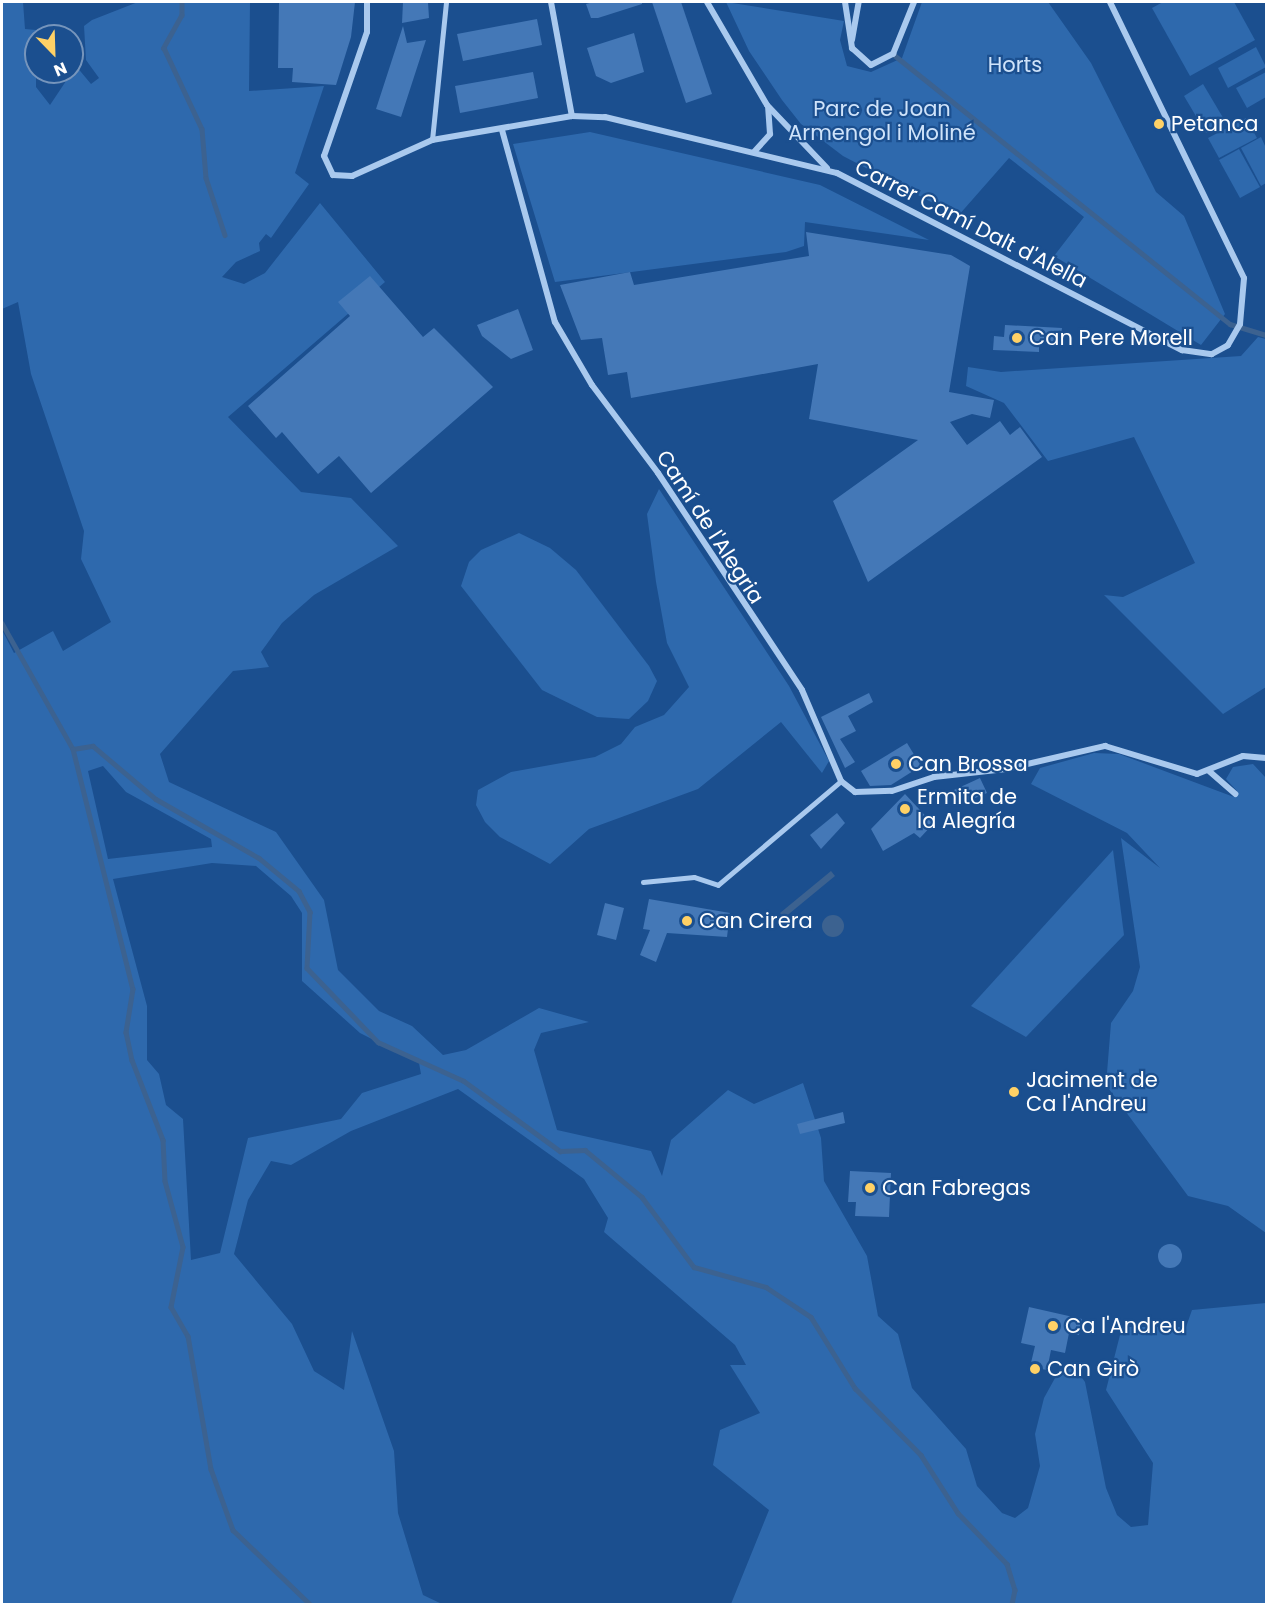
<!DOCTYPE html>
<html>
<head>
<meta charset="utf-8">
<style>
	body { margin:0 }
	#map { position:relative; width:1268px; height:1606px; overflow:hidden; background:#1b4f8f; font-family:Poppins,sans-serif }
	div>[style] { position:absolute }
	.green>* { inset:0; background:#2e69ad }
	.water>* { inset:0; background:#3c6290 }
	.round { border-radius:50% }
	.stream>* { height:4.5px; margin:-2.25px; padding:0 2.25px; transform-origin:2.25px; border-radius:2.25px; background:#3c6290 }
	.building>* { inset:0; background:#4478b7 }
	.service>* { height:4.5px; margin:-2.25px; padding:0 2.25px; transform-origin:2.25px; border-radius:2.25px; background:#a9c9ee }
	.pedestrian>* { height:5px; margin:-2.5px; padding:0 2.5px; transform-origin:2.5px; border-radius:2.5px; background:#a9c9ee }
	.minor>* { height:6px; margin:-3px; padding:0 3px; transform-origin:3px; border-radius:3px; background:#a9c9ee }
	.dots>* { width:16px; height:16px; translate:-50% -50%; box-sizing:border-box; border:3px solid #1b4f8f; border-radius:50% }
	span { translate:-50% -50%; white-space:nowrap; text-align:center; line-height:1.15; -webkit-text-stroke:4.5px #1b4f8f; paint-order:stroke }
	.park-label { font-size:21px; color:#cfe3fa }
	.poi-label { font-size:21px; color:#fff }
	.left { translate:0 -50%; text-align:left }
	.street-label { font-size:21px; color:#fff }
	.frame { position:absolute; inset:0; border:3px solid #fff; pointer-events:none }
	.north { position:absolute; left:24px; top:24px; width:60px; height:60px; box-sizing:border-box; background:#1b4f8f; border:2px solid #7695bc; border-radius:50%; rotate:157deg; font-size:16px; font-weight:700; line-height:24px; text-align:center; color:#fff }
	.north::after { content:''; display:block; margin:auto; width:21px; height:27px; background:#ffd166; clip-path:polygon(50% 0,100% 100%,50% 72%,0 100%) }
</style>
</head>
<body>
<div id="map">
	<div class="green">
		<i style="clip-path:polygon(evenodd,2px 2px,23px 2px,25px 29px,47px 31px,46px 36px,36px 36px,36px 87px,50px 105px,76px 66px,91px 84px,99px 78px,86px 60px,84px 26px,92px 20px,138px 2px,250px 2px,249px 91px,324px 86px,295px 173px,309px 184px,271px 238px,266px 234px,259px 243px,260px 251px,236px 262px,222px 277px,244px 284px,265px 273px,320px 203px,385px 282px,228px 417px,301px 492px,351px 498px,398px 546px,314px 595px,282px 623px,261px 652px,269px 667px,233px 671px,160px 754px,169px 782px,276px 832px,324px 900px,338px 970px,379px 1011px,412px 1026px,443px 1055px,466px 1050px,539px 1008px,589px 1022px,541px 1033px,534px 1050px,557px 1130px,651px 1151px,662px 1176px,671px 1140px,728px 1090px,754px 1104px,803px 1083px,821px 1138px,824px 1181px,867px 1256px,878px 1316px,898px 1334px,912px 1388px,966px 1449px,977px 1486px,1002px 1513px,1015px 1518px,1028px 1508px,1040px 1466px,1035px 1434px,1044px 1398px,1060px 1369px,1075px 1368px,1085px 1382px,1106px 1488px,1117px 1515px,1131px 1527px,1148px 1525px,1153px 1463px,1106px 1390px,1122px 1327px,1186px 1327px,1192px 1310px,1266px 1303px,1266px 1604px,731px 1604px,769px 1510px,713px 1465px,720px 1430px,760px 1413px,730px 1365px,746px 1365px,735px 1345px,604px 1232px,608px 1218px,584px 1179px,458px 1089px,351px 1131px,291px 1165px,271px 1161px,248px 1200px,234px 1254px,292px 1324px,314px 1371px,344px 1390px,352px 1331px,394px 1451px,398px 1513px,423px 1595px,442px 1604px,2px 1604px,2px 630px,14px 653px,53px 631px,63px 651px,111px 622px,81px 559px,84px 531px,31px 374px,18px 302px,2px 309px,2px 2px,103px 766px,126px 792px,211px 839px,212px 847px,108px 859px,88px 771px,103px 766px,2px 2px,212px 863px,256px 866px,291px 896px,302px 913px,302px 981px,360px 1033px,419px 1063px,421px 1074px,362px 1093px,341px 1119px,248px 1138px,220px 1253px,191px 1260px,183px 1119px,166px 1105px,159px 1074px,147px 1060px,147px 1006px,113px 879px,212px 863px)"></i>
		<i style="clip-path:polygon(726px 2px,844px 21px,840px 40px,847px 66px,871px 72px,902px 58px,922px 2px,1048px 2px,1091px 63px,1156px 192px,1184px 216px,1225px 314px,1201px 345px,1054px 256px,1084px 217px,1009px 158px,958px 216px,843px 156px,801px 124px,782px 100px,749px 51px)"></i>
		<i style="clip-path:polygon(1163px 2px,1234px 2px,1255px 40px,1190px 76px,1152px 8px)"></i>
		<i style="clip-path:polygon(1256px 47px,1266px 67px,1228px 88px,1218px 68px)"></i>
		<i style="clip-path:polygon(1266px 72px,1266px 97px,1247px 108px,1236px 88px)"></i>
		<i style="clip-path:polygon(1203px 84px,1225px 121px,1206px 133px,1184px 96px)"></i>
		<i style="clip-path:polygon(1246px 118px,1257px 138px,1219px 158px,1208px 138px)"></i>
		<i style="clip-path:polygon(590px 132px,820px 185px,929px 240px,805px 222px,804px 246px,786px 252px,555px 282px,513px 144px)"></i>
		<i style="clip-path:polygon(1261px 137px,1266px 148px,1266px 183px,1261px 186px,1241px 148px)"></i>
		<i style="clip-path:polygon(1239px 149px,1260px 187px,1240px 198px,1219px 160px)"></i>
		<i style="clip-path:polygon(1258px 337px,1266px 339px,1266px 687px,1223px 714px,1104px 595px,1123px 597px,1195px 563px,1134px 437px,1048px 461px,1004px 403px,966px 386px,968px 367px,1001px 372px,1241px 356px)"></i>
		<i style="clip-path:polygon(659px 489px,789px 686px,829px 761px,822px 773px,781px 722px,698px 789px,589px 829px,550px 864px,500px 837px,485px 822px,476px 805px,478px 790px,511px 772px,595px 757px,621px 744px,635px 727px,664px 715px,689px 687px,667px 643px,656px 582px,647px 514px)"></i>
		<i style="clip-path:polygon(519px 533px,550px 548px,576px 570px,649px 666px,657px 681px,648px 701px,629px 719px,597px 717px,542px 690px,461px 586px,469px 562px,481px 550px)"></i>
		<i style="clip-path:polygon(1094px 753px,1119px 754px,1234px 797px,1237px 791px,1226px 779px,1233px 767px,1253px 764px,1266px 778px,1266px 1233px,1228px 1206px,1188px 1196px,1106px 1085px,1111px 1023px,1133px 991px,1140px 967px,1121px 838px,1160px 868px,1127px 833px,1031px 784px,1040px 768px)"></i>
		<i style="clip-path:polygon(1113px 850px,1124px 935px,1026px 1037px,971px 1006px)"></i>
	</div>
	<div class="water">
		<i style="clip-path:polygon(831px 871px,835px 876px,784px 918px,780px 913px)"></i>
		<i class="round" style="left:822px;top:915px;width:22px;height:22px"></i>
	</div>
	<div class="stream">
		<i style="left:182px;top:2px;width:13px;rotate:90deg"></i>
		<i style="left:182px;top:15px;width:38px;rotate:119deg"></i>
		<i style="left:164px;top:48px;width:89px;rotate:64.9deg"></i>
		<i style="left:202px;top:129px;width:49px;rotate:85.3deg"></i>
		<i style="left:206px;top:178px;width:60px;rotate:71.6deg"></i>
		<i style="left:893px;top:54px;width:432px;rotate:38.7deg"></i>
		<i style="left:1230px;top:324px;width:38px;rotate:17deg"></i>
		<i style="left:2px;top:623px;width:145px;rotate:60.6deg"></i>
		<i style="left:73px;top:749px;width:20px;rotate:-9deg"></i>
		<i style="left:93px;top:746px;width:82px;rotate:40.1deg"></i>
		<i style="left:156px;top:799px;width:119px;rotate:29.8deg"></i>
		<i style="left:259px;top:858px;width:52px;rotate:39.5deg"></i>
		<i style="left:299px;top:891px;width:24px;rotate:62deg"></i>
		<i style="left:310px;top:912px;width:56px;rotate:93.1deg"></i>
		<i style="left:307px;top:968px;width:103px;rotate:46.2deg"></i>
		<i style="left:378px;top:1042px;width:94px;rotate:24.4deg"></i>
		<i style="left:464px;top:1081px;width:119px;rotate:36.1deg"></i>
		<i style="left:560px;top:1151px;width:25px;rotate:-2deg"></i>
		<i style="left:585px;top:1150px;width:74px;rotate:39.5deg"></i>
		<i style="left:642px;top:1197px;width:87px;rotate:53.4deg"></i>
		<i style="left:694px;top:1267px;width:75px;rotate:15.5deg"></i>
		<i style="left:766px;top:1287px;width:54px;rotate:33.7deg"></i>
		<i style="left:811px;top:1317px;width:84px;rotate:58.2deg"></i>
		<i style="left:855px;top:1388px;width:94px;rotate:45.4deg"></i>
		<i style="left:921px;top:1455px;width:69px;rotate:57.5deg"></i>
		<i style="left:958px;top:1513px;width:71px;rotate:46.1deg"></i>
		<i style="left:1007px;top:1564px;width:27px;rotate:73deg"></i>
		<i style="left:1015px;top:1590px;width:14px;rotate:102deg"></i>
		<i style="left:73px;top:749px;width:247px;rotate:76deg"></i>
		<i style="left:133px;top:989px;width:44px;rotate:99.2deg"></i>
		<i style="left:126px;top:1032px;width:29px;rotate:78deg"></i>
		<i style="left:132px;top:1060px;width:86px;rotate:68.8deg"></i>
		<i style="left:163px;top:1140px;width:41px;rotate:87.2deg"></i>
		<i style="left:165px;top:1181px;width:68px;rotate:74.7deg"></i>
		<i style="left:183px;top:1247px;width:61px;rotate:101.3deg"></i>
		<i style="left:171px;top:1307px;width:34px;rotate:60deg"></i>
		<i style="left:188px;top:1336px;width:135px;rotate:80.2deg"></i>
		<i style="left:211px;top:1469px;width:65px;rotate:70.2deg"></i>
		<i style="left:233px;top:1530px;width:107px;rotate:43.9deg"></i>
	</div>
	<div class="building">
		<i style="clip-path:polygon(279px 2px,355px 2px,351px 37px,336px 85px,292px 82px,293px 68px,278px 68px)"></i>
		<i style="clip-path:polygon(403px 2px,428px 2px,429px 18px,402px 23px)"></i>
		<i style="clip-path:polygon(593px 2px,642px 2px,642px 4px,598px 18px,591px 18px,586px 4px)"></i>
		<i style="clip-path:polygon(652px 2px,681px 2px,712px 94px,686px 103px)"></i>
		<i style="clip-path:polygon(537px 19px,542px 45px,463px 61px,457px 34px)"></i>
		<i style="clip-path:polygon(403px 26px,407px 43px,426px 40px,401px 117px,376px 109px)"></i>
		<i style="clip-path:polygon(634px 33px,644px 72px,611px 83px,596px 76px,587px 48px)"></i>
		<i style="clip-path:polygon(533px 72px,538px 98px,460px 113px,455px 86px)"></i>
		<i style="clip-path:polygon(806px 232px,951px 255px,970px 266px,949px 392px,994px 400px,990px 418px,972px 414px,950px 422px,967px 445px,1000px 421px,1010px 435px,1020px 427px,1042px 457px,868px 582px,833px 501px,918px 440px,809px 419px,818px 364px,631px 398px,627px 372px,608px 375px,602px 338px,581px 340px,560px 285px,630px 272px,634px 285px,809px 256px)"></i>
		<i style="clip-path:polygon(370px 276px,423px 337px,434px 328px,493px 387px,371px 493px,339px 456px,318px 474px,282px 432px,276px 438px,248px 406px,350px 316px,338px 302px)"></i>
		<i style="clip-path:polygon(518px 309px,533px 350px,511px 359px,482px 336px,477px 325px)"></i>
		<i style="clip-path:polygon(1005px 325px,1062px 328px,1060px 345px,1039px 343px,1039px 352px,993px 350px,994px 336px,1004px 337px)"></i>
		<i style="clip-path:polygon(869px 693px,873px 702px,848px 716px,856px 731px,840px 739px,855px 762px,845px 768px,821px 717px)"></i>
		<i style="clip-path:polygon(907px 743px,921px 766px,891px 785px,870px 786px,861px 771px)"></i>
		<i style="clip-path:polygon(980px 778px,987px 793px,961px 804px,954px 790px)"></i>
		<i style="clip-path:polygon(905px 794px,933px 824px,920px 838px,914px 833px,883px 851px,871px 829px)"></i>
		<i style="clip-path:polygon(837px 813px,845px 823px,821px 849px,810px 835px)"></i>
		<i style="clip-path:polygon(649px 899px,730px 913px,727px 937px,667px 933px,656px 962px,640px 955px,650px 930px,643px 929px)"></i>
		<i style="clip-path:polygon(605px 903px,624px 908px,616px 940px,597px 935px)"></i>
		<i style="clip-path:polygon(843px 1112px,845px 1123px,800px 1134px,797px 1124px)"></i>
		<i style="clip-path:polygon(850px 1171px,891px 1173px,889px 1217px,855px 1216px,856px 1202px,848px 1202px)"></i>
		<i class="round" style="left:1158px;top:1244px;width:24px;height:24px"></i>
		<i style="clip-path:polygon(1029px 1307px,1082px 1319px,1079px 1335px,1069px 1333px,1065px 1353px,1051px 1350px,1047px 1370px,1030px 1367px,1035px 1346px,1021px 1343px)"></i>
	</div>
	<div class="service">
		<i style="left:643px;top:882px;width:51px;rotate:-5.6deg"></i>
		<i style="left:694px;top:877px;width:25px;rotate:18deg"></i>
		<i style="left:718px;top:885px;width:161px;rotate:-40.2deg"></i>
	</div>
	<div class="pedestrian">
		<i style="left:432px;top:140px;width:139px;rotate:-84.2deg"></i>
	</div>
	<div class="minor">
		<i style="left:367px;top:2px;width:30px;rotate:90deg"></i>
		<i style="left:367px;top:32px;width:131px;rotate:109.1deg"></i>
		<i style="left:324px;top:156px;width:21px;rotate:65deg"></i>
		<i style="left:333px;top:175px;width:19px;rotate:3deg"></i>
		<i style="left:352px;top:176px;width:88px;rotate:-24.2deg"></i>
		<i style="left:432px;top:140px;width:142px;rotate:-9.7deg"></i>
		<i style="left:572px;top:116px;width:33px;rotate:2deg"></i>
		<i style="left:605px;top:117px;width:239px;rotate:13.6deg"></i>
		<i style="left:837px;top:173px;width:388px;rotate:27.2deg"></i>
		<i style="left:1182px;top:350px;width:30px;rotate:8deg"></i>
		<i style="left:1212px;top:354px;width:18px;rotate:-29deg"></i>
		<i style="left:1228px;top:345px;width:24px;rotate:-60deg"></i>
		<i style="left:1240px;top:324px;width:46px;rotate:-85deg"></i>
		<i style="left:1244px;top:278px;width:307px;rotate:-115.9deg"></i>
		<i style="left:551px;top:2px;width:116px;rotate:79.6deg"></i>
		<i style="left:707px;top:2px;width:119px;rotate:59.8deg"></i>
		<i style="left:767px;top:105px;width:87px;rotate:46.4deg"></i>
		<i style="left:845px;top:2px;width:47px;rotate:81.3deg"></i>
		<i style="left:852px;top:48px;width:25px;rotate:42deg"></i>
		<i style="left:871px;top:65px;width:25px;rotate:-27deg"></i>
		<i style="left:893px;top:54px;width:56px;rotate:-68deg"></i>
		<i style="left:852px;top:40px;width:39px;rotate:-80deg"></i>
		<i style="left:502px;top:130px;width:199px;rotate:74.6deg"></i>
		<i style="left:555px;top:322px;width:73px;rotate:59.6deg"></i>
		<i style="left:592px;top:385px;width:110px;rotate:53.1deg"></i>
		<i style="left:658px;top:473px;width:260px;rotate:56.4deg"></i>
		<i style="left:802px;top:690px;width:99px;rotate:66.8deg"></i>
		<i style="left:841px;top:781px;width:18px;rotate:38deg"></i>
		<i style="left:855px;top:792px;width:37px;rotate:-2deg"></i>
		<i style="left:892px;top:791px;width:44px;rotate:-18.4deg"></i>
		<i style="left:934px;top:777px;width:72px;rotate:-6.3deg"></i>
		<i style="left:1006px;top:769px;width:102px;rotate:-13.1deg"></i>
		<i style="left:1105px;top:746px;width:96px;rotate:16.9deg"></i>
		<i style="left:1197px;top:774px;width:49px;rotate:-21.4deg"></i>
		<i style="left:1243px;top:756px;width:23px;rotate:5deg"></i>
		<i style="left:754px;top:152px;width:24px;rotate:-48deg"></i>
		<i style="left:770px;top:134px;width:26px;rotate:-94deg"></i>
		<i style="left:1209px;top:771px;width:35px;rotate:41deg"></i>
	</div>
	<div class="dots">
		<i style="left:1159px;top:124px;background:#ffd166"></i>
		<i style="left:1017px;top:338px;background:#ffd166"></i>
		<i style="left:896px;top:764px;background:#ffd166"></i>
		<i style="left:905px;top:809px;background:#ffd166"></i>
		<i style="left:687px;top:921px;background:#ffd166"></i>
		<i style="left:1014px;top:1092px;background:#ffd166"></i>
		<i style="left:870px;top:1188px;background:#ffd166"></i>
		<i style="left:1053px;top:1326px;background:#ffd166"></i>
		<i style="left:1035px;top:1369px;background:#ffd166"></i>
	</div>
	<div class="park-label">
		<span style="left:1015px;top:65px">Horts</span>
		<span style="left:882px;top:121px">Parc de Joan<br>Armengol i Moliné</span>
	</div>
	<div class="poi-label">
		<span class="left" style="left:1171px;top:124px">Petanca</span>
		<span class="left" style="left:1029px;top:338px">Can Pere Morell</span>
		<span class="left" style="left:908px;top:764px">Can Brossa</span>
		<span class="left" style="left:917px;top:809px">Ermita de<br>la Alegría</span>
		<span class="left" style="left:699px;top:921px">Can Cirera</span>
		<span class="left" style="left:1026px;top:1092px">Jaciment de<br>Ca l'Andreu</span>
		<span class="left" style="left:882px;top:1188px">Can Fabregas</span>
		<span class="left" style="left:1065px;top:1326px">Ca l'Andreu</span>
		<span class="left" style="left:1047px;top:1369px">Can Girò</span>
	</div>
	<div class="street-label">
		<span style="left:971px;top:224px;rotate:27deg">Carrer Camí Dalt d'Alella</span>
		<span style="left:710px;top:527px;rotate:57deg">Camí de l'Alegria</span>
	</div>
	<div class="frame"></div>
	<div class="north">N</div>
</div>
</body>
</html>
